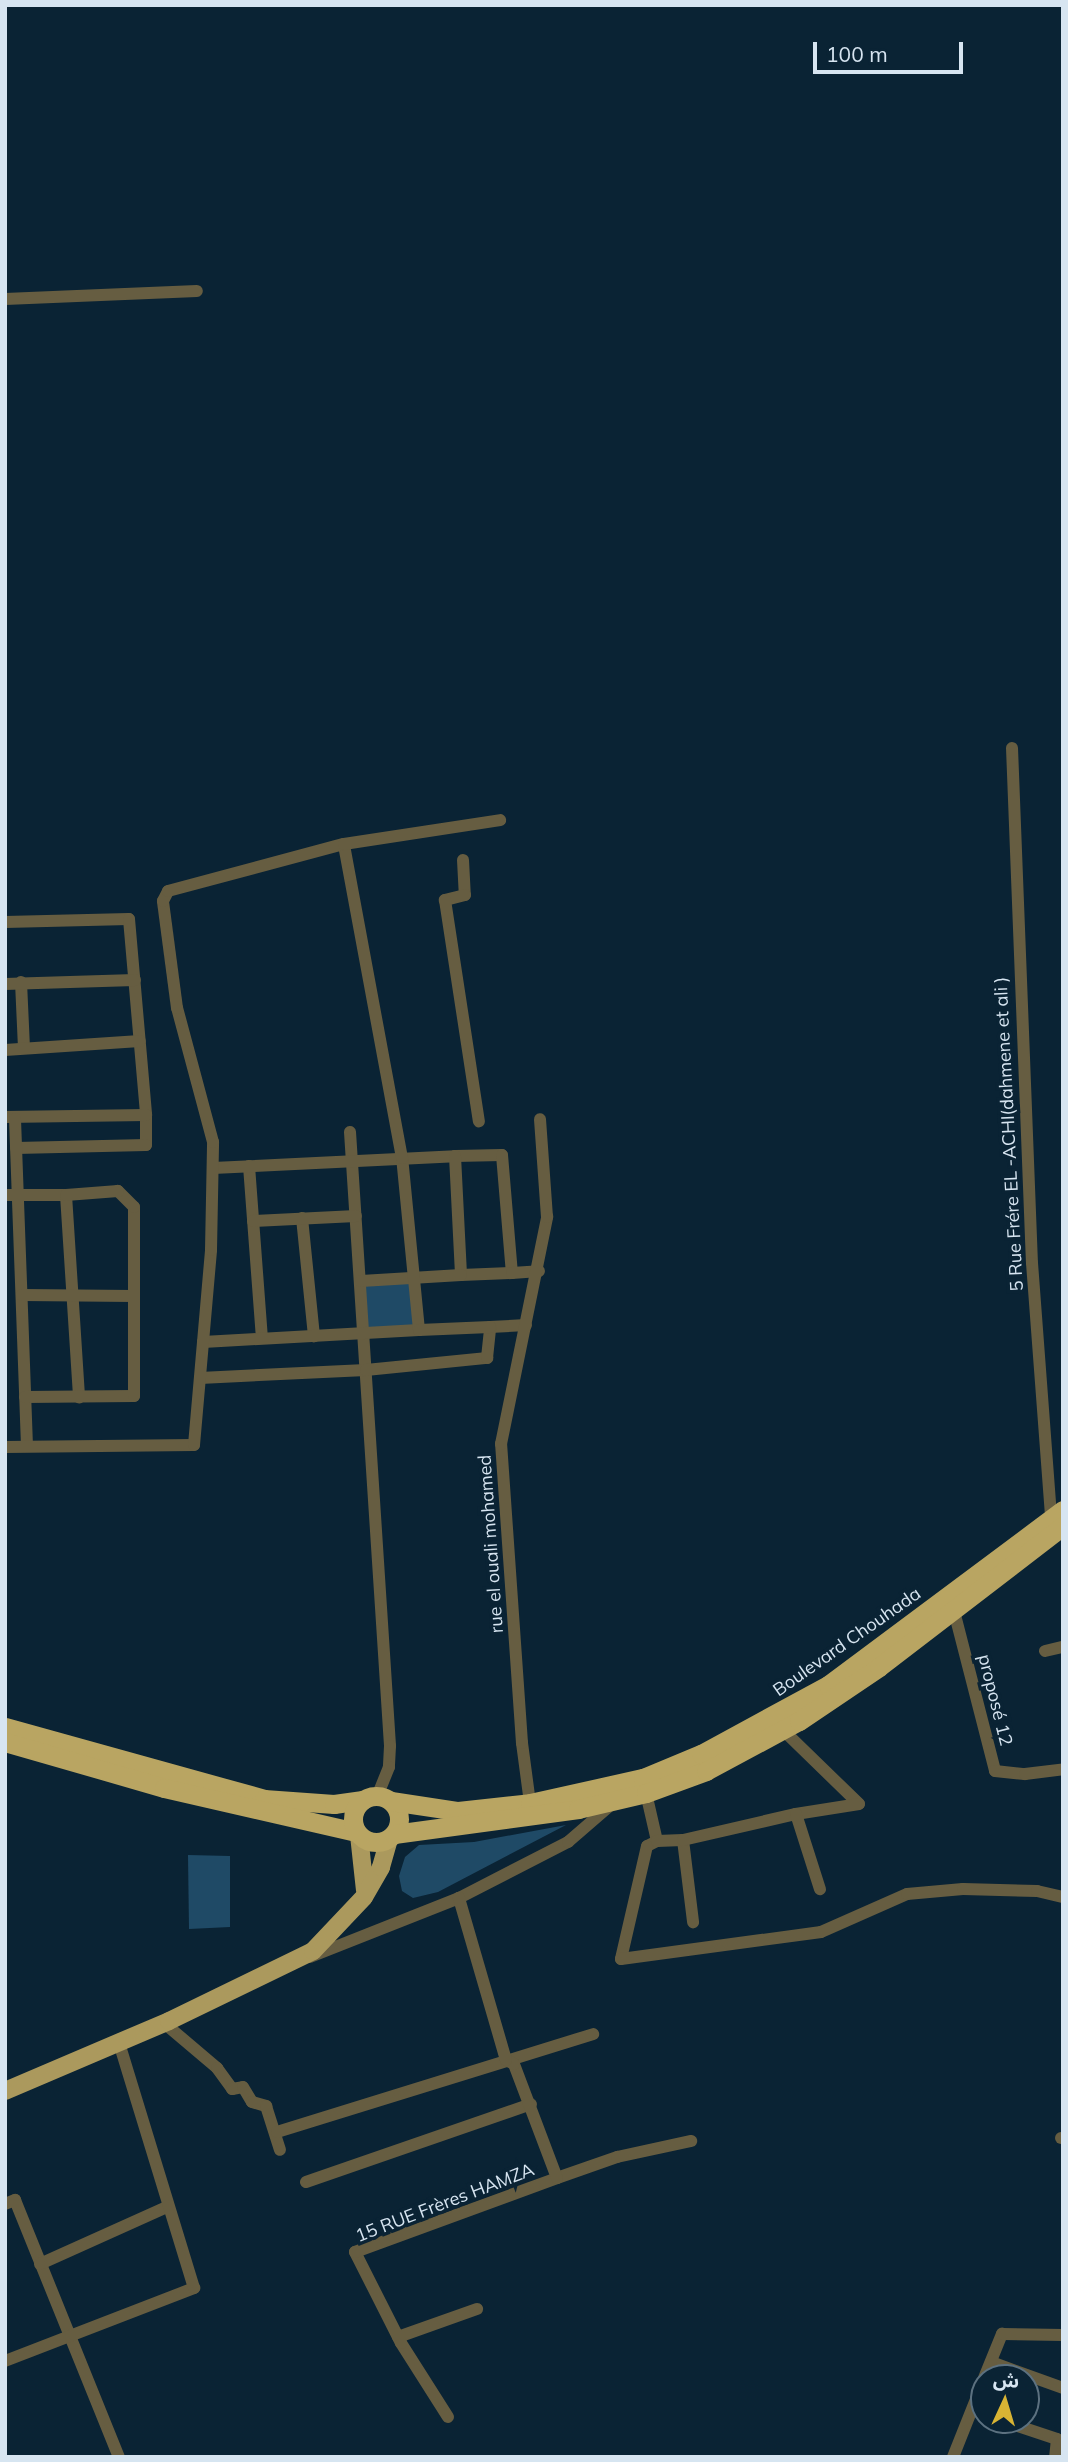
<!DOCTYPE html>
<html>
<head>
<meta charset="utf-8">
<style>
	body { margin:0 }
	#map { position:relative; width:1068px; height:2462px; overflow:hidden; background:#0a2334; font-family:Mulish,"Noto Sans Arabic",sans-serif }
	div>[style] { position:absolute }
	.green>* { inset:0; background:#1f4a66 }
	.minor>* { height:12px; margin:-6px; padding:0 6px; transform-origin:6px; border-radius:6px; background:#665d41 }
	.primary>* { height:18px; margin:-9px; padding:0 9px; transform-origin:9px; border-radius:9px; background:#ab995d }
	.trunk>* { height:19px; margin:-9.5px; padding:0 9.5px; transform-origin:9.5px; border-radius:9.5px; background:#b9a562 }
	.trunk>.ring { margin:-9.5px; padding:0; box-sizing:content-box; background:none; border:19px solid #b9a562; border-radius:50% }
	span { translate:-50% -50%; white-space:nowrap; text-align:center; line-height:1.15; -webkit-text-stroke:7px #0a2334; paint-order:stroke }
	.street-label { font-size:18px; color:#d7e5f1 }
	.frame { position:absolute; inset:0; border:7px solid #d7e5f1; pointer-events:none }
	.north { position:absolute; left:970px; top:2364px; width:70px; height:70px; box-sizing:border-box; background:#0a2334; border:2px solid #5c7180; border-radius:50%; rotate:4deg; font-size:19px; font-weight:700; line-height:28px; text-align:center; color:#d7e5f1 }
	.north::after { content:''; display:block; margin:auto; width:24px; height:32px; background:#d8b434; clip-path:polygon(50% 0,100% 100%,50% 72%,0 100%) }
	.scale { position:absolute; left:813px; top:42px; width:150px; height:32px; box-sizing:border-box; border:4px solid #d7e5f1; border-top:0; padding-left:9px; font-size:21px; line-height:24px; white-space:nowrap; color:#d7e5f1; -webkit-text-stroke:5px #0a2334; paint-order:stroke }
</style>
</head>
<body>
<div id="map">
	<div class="green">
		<i style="clip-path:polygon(409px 1281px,415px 1327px,367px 1329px,364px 1284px)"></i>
		<i style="clip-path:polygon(566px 1825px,438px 1892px,413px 1898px,402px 1891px,399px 1876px,405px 1857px,419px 1845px,474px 1842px)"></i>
		<i style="clip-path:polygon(188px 1855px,230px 1856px,230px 1927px,189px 1929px)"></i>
	</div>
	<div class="minor">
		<i style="left:5px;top:299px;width:192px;rotate:-2.4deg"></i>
		<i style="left:1012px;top:748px;width:515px;rotate:87.78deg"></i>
		<i style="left:1032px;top:1263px;width:255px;rotate:85.7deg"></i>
		<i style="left:463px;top:860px;width:35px;rotate:87deg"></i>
		<i style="left:465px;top:895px;width:21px;rotate:166deg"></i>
		<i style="left:445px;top:900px;width:224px;rotate:81.3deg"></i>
		<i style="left:5px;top:922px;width:124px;rotate:-1.4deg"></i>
		<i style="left:129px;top:919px;width:197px;rotate:85deg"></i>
		<i style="left:146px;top:1115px;width:30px;rotate:90deg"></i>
		<i style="left:146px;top:1145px;width:130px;rotate:178.7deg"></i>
		<i style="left:21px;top:982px;width:66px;rotate:87.4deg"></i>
		<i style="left:5px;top:984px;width:130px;rotate:-1.8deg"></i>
		<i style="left:5px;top:1050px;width:135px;rotate:-3.8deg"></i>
		<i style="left:5px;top:1117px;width:141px;rotate:-0.8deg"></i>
		<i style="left:15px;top:1119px;width:327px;rotate:87.9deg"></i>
		<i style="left:350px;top:1132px;width:615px;rotate:86.27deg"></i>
		<i style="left:390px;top:1746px;width:21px;rotate:93deg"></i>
		<i style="left:389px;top:1767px;width:31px;rotate:112deg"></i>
		<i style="left:455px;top:1156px;width:47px;rotate:-1.2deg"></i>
		<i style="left:502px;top:1155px;width:118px;rotate:85.2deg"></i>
		<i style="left:512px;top:1273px;width:51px;rotate:177.8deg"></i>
		<i style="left:249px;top:1166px;width:172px;rotate:85.7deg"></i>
		<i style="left:213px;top:1168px;width:242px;rotate:-2.8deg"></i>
		<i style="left:455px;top:1156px;width:119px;rotate:87.1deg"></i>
		<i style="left:461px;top:1275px;width:100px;rotate:176.6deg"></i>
		<i style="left:5px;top:1195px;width:61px"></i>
		<i style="left:66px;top:1195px;width:203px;rotate:86.3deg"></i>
		<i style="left:302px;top:1218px;width:119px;rotate:84.2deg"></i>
		<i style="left:253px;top:1221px;width:103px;rotate:-2.8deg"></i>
		<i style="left:512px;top:1273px;width:27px;rotate:-4deg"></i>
		<i style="left:22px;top:1295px;width:112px;rotate:0.5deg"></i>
		<i style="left:490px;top:1327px;width:36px;rotate:-3deg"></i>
		<i style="left:203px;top:1342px;width:216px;rotate:-3.2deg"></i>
		<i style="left:419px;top:1330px;width:173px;rotate:-95.6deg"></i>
		<i style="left:402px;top:1158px;width:319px;rotate:-100.5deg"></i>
		<i style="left:200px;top:1378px;width:166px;rotate:-2.8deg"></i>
		<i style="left:366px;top:1370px;width:122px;rotate:-5.7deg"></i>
		<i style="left:487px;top:1358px;width:31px;rotate:-84deg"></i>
		<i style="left:490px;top:1327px;width:71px;rotate:177.6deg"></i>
		<i style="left:25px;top:1397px;width:109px;rotate:-0.5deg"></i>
		<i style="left:134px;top:1396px;width:189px;rotate:-90deg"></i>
		<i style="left:134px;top:1207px;width:23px;rotate:-135deg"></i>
		<i style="left:118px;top:1191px;width:52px;rotate:175.6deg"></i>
		<i style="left:5px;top:1447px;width:189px;rotate:-0.6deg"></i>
		<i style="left:194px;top:1445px;width:196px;rotate:-85deg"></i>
		<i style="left:211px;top:1250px;width:108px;rotate:-88.9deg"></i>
		<i style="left:213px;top:1142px;width:139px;rotate:-105deg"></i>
		<i style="left:177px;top:1008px;width:108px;rotate:-97.5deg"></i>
		<i style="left:163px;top:901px;width:11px;rotate:-63deg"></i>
		<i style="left:168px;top:891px;width:182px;rotate:-15deg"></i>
		<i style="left:344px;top:844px;width:158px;rotate:-8.7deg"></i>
		<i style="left:954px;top:1611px;width:165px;rotate:75.6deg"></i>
		<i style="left:995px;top:1771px;width:30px;rotate:6deg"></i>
		<i style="left:1025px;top:1774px;width:38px;rotate:-7deg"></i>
		<i style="left:1045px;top:1651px;width:18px;rotate:-13deg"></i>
		<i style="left:783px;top:1730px;width:106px;rotate:44.2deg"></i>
		<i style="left:859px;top:1804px;width:64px;rotate:171deg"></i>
		<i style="left:646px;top:1793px;width:49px;rotate:77.1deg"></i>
		<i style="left:657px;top:1841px;width:11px;rotate:153deg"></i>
		<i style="left:647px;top:1846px;width:116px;rotate:103deg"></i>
		<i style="left:621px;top:1959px;width:202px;rotate:-7.7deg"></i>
		<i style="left:821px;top:1932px;width:94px;rotate:-23.8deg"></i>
		<i style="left:907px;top:1894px;width:56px;rotate:-5.1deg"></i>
		<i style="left:963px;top:1889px;width:74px;rotate:1.5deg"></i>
		<i style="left:1037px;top:1891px;width:27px;rotate:13deg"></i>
		<i style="left:530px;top:1803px;width:61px;rotate:-97.6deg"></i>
		<i style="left:522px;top:1743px;width:300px;rotate:-94deg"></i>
		<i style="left:501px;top:1444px;width:232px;rotate:-78.5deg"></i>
		<i style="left:547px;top:1217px;width:98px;rotate:-94.1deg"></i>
		<i style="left:683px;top:1840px;width:83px;rotate:83deg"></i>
		<i style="left:657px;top:1841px;width:26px;rotate:-2deg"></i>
		<i style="left:683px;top:1840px;width:116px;rotate:-13deg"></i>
		<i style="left:796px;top:1814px;width:79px;rotate:72.3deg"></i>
		<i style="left:310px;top:1957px;width:160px;rotate:-21.6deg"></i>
		<i style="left:459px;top:1898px;width:123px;rotate:-27.2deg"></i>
		<i style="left:568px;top:1842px;width:60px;rotate:-40.9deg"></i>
		<i style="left:164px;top:2023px;width:70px;rotate:40.3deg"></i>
		<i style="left:217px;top:2068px;width:26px;rotate:54deg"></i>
		<i style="left:232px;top:2089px;width:11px;rotate:-10deg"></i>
		<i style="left:243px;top:2087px;width:17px;rotate:59deg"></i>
		<i style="left:252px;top:2102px;width:15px;rotate:16deg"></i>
		<i style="left:266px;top:2106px;width:46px;rotate:72.3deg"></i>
		<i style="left:277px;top:2132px;width:331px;rotate:-17.2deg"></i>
		<i style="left:1061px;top:2138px;width:2px"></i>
		<i style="left:557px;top:2178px;width:64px;rotate:-19.3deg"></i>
		<i style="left:617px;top:2157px;width:76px;rotate:-12.2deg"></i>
		<i style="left:306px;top:2182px;width:238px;rotate:-19.1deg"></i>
		<i style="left:5px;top:2204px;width:11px;rotate:-22deg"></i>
		<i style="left:15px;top:2200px;width:277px;rotate:68deg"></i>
		<i style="left:40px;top:2264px;width:139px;rotate:-24.2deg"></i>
		<i style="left:398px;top:2337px;width:84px;rotate:-19.5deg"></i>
		<i style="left:5px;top:2361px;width:203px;rotate:-21.1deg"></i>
		<i style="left:194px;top:2288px;width:256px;rotate:-107deg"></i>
		<i style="left:991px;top:2362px;width:77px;rotate:19.9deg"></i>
		<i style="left:984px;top:2378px;width:48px;rotate:-67.8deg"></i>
		<i style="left:1002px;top:2334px;width:61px;rotate:0.9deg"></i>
		<i style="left:448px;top:2417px;width:88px;rotate:-122.4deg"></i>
		<i style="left:401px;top:2343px;width:102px;rotate:-116.8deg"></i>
		<i style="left:355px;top:2252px;width:215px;rotate:-20.1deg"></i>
		<i style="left:557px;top:2178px;width:122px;rotate:-110.7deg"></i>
		<i style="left:514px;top:2064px;width:9px;rotate:-153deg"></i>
		<i style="left:506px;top:2060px;width:169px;rotate:-106.2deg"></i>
		<i style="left:1000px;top:2420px;width:60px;rotate:18.4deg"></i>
		<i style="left:1057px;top:2439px;width:18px;rotate:96deg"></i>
		<i style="left:953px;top:2457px;width:84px;rotate:-68.3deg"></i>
	</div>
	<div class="primary">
		<i style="left:359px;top:1835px;width:55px;rotate:83.8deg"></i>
		<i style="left:5px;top:2091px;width:178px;rotate:-23.1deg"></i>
		<i style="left:169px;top:2021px;width:160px;rotate:-25.9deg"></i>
		<i style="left:313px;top:1951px;width:74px;rotate:-46.6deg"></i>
		<i style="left:364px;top:1897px;width:34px;rotate:-60deg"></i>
		<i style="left:381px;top:1867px;width:29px;rotate:-74deg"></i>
	</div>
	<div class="trunk">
		<i style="left:5px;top:1727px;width:269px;rotate:15.5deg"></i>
		<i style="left:264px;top:1799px;width:70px;rotate:4.1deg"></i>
		<i style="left:334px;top:1804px;width:29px;rotate:-8deg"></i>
		<i style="left:5px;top:1742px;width:166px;rotate:16.1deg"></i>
		<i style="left:164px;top:1788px;width:197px;rotate:12.9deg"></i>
		<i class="ring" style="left:353px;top:1796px;width:27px;height:27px"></i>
		<i style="left:391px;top:1801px;width:68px;rotate:8.5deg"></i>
		<i style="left:458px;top:1811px;width:72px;rotate:-6.3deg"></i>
		<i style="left:530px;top:1803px;width:116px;rotate:-12.5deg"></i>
		<i style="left:643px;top:1778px;width:63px;rotate:-22.5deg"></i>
		<i style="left:701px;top:1754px;width:145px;rotate:-28.5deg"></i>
		<i style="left:828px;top:1685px;width:293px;rotate:-36.7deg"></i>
		<i style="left:394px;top:1834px;width:186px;rotate:-7.7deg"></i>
		<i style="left:578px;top:1809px;width:70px;rotate:-13.2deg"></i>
		<i style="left:646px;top:1793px;width:64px;rotate:-20.1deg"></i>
		<i style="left:706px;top:1771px;width:106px;rotate:-28.3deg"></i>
		<i style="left:799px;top:1721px;width:97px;rotate:-34deg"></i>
		<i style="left:879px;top:1667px;width:232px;rotate:-37.5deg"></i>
	</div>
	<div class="street-label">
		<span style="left:1009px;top:1134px;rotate:-93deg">5 Rue Frére EL -ACHI(dahmene et ali )</span>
		<span style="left:491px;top:1544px;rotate:-94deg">rue el ouali mohamed</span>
		<span style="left:847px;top:1642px;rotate:-35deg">Boulevard Chouhada</span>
		<span style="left:995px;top:1700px;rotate:76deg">proposé 12</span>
		<span style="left:445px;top:2203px;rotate:-21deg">15 RUE Frères HAMZA</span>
	</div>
	<div class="frame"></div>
	<div class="north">ش</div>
	<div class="scale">100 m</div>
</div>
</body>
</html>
